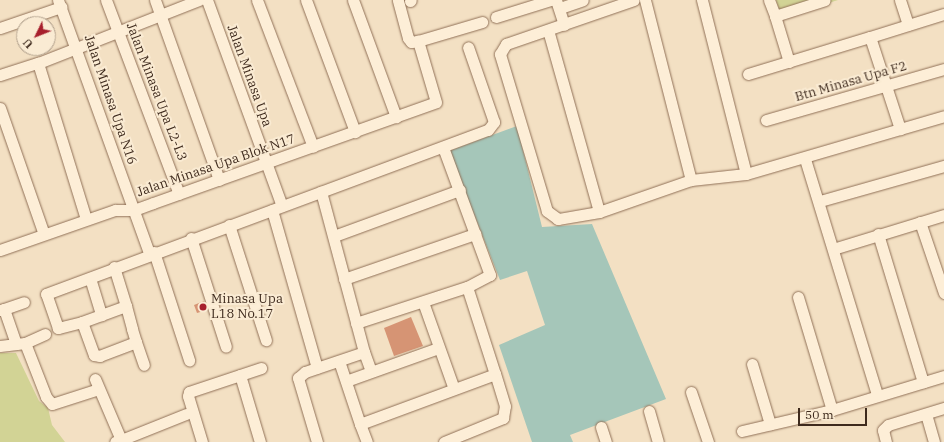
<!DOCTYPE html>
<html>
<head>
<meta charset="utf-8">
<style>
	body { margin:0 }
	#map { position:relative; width:944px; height:442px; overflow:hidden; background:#f3e0c3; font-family:"IBM Plex Serif",serif }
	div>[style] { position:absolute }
	.green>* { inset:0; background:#d2d395 }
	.water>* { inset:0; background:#a5c6b9 }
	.building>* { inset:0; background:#d69474 }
	.roads { filter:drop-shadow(0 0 1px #907057) drop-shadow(0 0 1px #907057) }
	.minor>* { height:11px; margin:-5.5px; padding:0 5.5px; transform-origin:5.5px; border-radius:5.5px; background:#fdeed7 }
	.dots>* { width:11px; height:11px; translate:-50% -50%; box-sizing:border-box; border:2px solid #faebd3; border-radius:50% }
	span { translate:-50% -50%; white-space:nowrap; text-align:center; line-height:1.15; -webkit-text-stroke:4px #faebd3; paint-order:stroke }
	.street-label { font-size:13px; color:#3e2a1d }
	.poi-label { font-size:13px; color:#3e2a1d }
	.left { translate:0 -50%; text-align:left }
	.north { position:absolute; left:16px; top:16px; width:40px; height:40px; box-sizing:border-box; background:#faebd3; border:1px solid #af9e8a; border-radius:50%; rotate:227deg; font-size:11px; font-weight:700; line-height:16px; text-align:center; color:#3e2a1d }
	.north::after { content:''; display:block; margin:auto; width:14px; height:18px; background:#a71f2c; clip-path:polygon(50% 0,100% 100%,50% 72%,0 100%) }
	.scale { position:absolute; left:798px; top:408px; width:69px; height:18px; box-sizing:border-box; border:2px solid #3e2a1d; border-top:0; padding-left:5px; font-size:12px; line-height:14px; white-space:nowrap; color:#3e2a1d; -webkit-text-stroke:3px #faebd3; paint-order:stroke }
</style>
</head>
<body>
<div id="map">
	<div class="green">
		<i style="clip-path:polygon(776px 0,838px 0,782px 18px)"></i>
		<i style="clip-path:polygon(0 353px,16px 353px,39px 401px,48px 408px,52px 425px,65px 442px,0 442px)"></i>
	</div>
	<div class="water">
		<i style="clip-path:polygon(517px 126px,542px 227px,592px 224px,666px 399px,570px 435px,573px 442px,532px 442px,499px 345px,545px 325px,527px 271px,500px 280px,449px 151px)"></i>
	</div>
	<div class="building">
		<i style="clip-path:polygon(204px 301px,207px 310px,197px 313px,194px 305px)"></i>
		<i style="clip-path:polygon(411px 317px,423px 346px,394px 356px,384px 328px)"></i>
	</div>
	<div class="roads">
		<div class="minor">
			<i style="left:58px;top:0;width:269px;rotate:70.2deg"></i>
			<i style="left:106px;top:0;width:207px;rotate:69.4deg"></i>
			<i style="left:155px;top:0;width:191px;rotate:70.4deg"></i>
			<i style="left:207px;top:0;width:219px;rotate:70deg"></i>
			<i style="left:257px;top:0;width:157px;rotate:69.1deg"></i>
			<i style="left:306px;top:0;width:141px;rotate:69.6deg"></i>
			<i style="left:353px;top:0;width:125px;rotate:69.8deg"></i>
			<i style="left:556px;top:0;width:26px;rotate:72deg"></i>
			<i style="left:645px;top:0;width:186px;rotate:75.7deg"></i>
			<i style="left:702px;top:0;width:179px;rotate:75.8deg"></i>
			<i style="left:769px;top:0;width:17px;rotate:69deg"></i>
			<i style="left:900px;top:0;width:26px;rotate:72deg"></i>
			<i style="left:410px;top:1px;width:1px;rotate:-45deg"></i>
			<i style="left:560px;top:8px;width:24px;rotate:-19deg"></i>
			<i style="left:496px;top:17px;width:58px;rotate:-17.2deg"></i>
			<i style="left:0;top:28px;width:65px;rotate:-19deg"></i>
			<i style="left:548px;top:30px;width:189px;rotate:74.3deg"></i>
			<i style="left:599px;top:212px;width:42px;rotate:170.3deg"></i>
			<i style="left:558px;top:219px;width:14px;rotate:-144deg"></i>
			<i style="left:547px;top:211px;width:164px;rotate:-106.7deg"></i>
			<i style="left:500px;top:54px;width:12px;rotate:-59deg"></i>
			<i style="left:506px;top:44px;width:135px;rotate:-19deg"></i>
			<i style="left:870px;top:37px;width:77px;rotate:-17.3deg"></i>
			<i style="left:418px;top:41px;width:67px;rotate:-16.5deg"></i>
			<i style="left:789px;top:62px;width:48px;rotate:-106.9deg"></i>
			<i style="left:775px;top:16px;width:52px;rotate:-17.7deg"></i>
			<i style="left:38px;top:63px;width:163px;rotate:72.9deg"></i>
			<i style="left:748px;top:74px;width:127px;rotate:-16.9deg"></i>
			<i style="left:870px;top:37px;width:97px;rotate:71.9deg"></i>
			<i style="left:0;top:75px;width:40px;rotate:-18deg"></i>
			<i style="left:38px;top:63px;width:173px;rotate:-21.4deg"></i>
			<i style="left:0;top:108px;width:133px;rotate:70.8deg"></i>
			<i style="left:766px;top:120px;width:185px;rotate:-16deg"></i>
			<i style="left:805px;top:159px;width:247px;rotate:73deg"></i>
			<i style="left:820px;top:201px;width:129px;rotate:-15.8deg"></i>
			<i style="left:272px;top:210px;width:164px;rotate:74.1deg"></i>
			<i style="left:599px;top:212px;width:97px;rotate:-19.2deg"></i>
			<i style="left:691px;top:180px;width:55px;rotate:-6.2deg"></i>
			<i style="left:746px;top:174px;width:206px;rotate:-16.3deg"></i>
			<i style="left:920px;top:222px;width:75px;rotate:71.3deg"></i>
			<i style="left:229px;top:225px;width:121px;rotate:72.2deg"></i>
			<i style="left:878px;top:234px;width:155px;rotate:73.1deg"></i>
			<i style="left:334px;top:236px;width:134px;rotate:-20.1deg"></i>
			<i style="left:191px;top:238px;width:114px;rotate:72.2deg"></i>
			<i style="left:833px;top:249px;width:116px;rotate:-17deg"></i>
			<i style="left:0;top:250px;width:122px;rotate:-19.2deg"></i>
			<i style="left:115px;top:210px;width:19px"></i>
			<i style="left:134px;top:210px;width:20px;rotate:-20deg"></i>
			<i style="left:153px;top:203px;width:300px;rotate:-19.6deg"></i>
			<i style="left:436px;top:102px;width:64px;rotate:-106.4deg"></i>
			<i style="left:418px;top:41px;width:7px;rotate:172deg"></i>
			<i style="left:411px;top:42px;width:5px;rotate:-127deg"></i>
			<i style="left:408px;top:38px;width:39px;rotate:-105deg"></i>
			<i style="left:154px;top:252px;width:114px;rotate:72deg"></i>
			<i style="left:114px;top:267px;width:41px;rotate:72.9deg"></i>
			<i style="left:126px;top:306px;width:24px;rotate:75deg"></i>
			<i style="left:132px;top:329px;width:14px;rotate:73deg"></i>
			<i style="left:136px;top:342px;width:39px;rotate:159deg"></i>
			<i style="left:100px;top:356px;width:6px;rotate:-171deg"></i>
			<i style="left:94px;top:355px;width:35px;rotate:-110deg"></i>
			<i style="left:82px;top:322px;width:47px;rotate:-20deg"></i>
			<i style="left:90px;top:278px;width:39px;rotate:73deg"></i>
			<i style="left:344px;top:279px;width:139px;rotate:-19deg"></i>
			<i style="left:798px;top:297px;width:118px;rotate:73.3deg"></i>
			<i style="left:423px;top:302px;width:92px;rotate:70.4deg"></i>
			<i style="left:4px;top:309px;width:21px;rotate:-19deg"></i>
			<i style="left:0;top:310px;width:4px;rotate:-14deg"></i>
			<i style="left:4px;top:309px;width:37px;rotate:71deg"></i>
			<i style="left:82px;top:322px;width:25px;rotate:166deg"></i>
			<i style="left:58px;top:328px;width:36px;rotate:-109deg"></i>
			<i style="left:46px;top:294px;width:471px;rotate:-20.4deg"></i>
			<i style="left:488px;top:130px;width:10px;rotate:-53deg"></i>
			<i style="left:494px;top:122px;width:79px;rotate:-109.1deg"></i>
			<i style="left:356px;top:323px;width:117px;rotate:-18deg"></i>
			<i style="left:467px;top:287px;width:26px;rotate:-28deg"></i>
			<i style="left:490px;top:275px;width:136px;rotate:-110.2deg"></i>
			<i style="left:136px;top:342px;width:24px;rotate:71deg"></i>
			<i style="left:25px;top:343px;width:22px;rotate:-24deg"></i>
			<i style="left:0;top:346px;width:25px;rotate:-7deg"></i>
			<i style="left:25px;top:343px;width:58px;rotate:68.7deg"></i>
			<i style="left:46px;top:397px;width:9px;rotate:49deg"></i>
			<i style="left:52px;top:404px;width:49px;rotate:-17.7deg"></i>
			<i style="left:364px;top:352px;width:20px;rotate:70deg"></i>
			<i style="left:339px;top:361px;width:66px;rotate:71.6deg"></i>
			<i style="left:360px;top:424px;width:144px;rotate:-20.3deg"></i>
			<i style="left:495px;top:374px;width:91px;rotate:-107.8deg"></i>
			<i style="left:752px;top:364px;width:63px;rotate:73.3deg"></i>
			<i style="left:240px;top:375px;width:70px;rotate:73.4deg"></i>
			<i style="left:95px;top:379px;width:66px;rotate:66.9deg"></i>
			<i style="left:121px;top:440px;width:6px;rotate:162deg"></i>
			<i style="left:346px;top:381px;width:98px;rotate:-19.7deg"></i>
			<i style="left:691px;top:392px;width:53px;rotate:71.2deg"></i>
			<i style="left:649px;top:411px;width:32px;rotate:74deg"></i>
			<i style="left:926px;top:414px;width:29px;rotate:74deg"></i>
			<i style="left:360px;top:424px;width:19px;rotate:69deg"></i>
			<i style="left:601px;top:427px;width:16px;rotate:72deg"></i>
			<i style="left:742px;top:431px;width:92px;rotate:-13.1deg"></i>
			<i style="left:832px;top:410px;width:117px;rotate:-16.9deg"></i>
			<i style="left:121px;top:440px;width:70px;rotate:-21.8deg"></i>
			<i style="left:202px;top:442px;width:48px;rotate:-106.9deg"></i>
			<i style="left:188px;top:396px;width:4px;rotate:-76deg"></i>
			<i style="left:189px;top:392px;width:76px;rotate:-18.4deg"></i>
			<i style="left:317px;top:442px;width:67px;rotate:-106.5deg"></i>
			<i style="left:298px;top:378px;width:9px;rotate:-41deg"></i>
			<i style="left:305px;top:372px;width:62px;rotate:-18.7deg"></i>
			<i style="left:364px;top:352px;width:166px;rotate:-105deg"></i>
			<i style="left:444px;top:442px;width:64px;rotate:-22.1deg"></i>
			<i style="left:503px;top:418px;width:12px;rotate:-81deg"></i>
			<i style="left:505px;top:406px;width:34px;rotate:-107deg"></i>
			<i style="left:886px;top:442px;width:12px;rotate:-104deg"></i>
			<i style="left:883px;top:430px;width:7px;rotate:-45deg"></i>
			<i style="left:888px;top:425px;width:59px;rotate:-16.9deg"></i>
		</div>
	</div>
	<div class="dots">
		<i style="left:203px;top:307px;background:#a71f2c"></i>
	</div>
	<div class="street-label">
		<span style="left:249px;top:76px;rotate:70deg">Jalan Minasa Upa</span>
		<span style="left:851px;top:82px;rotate:-16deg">Btn Minasa Upa F2</span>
		<span style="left:156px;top:92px;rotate:69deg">Jalan Minasa Upa L2-L3</span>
		<span style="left:110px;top:100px;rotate:71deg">Jalan Minasa Upa N16</span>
		<span style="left:216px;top:166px;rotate:-19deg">Jalan Minasa Upa Blok N17</span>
	</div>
	<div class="poi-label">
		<span class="left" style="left:211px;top:307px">Minasa Upa<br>L18 No.17</span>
	</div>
	<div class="north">U</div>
	<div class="scale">50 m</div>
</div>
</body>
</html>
